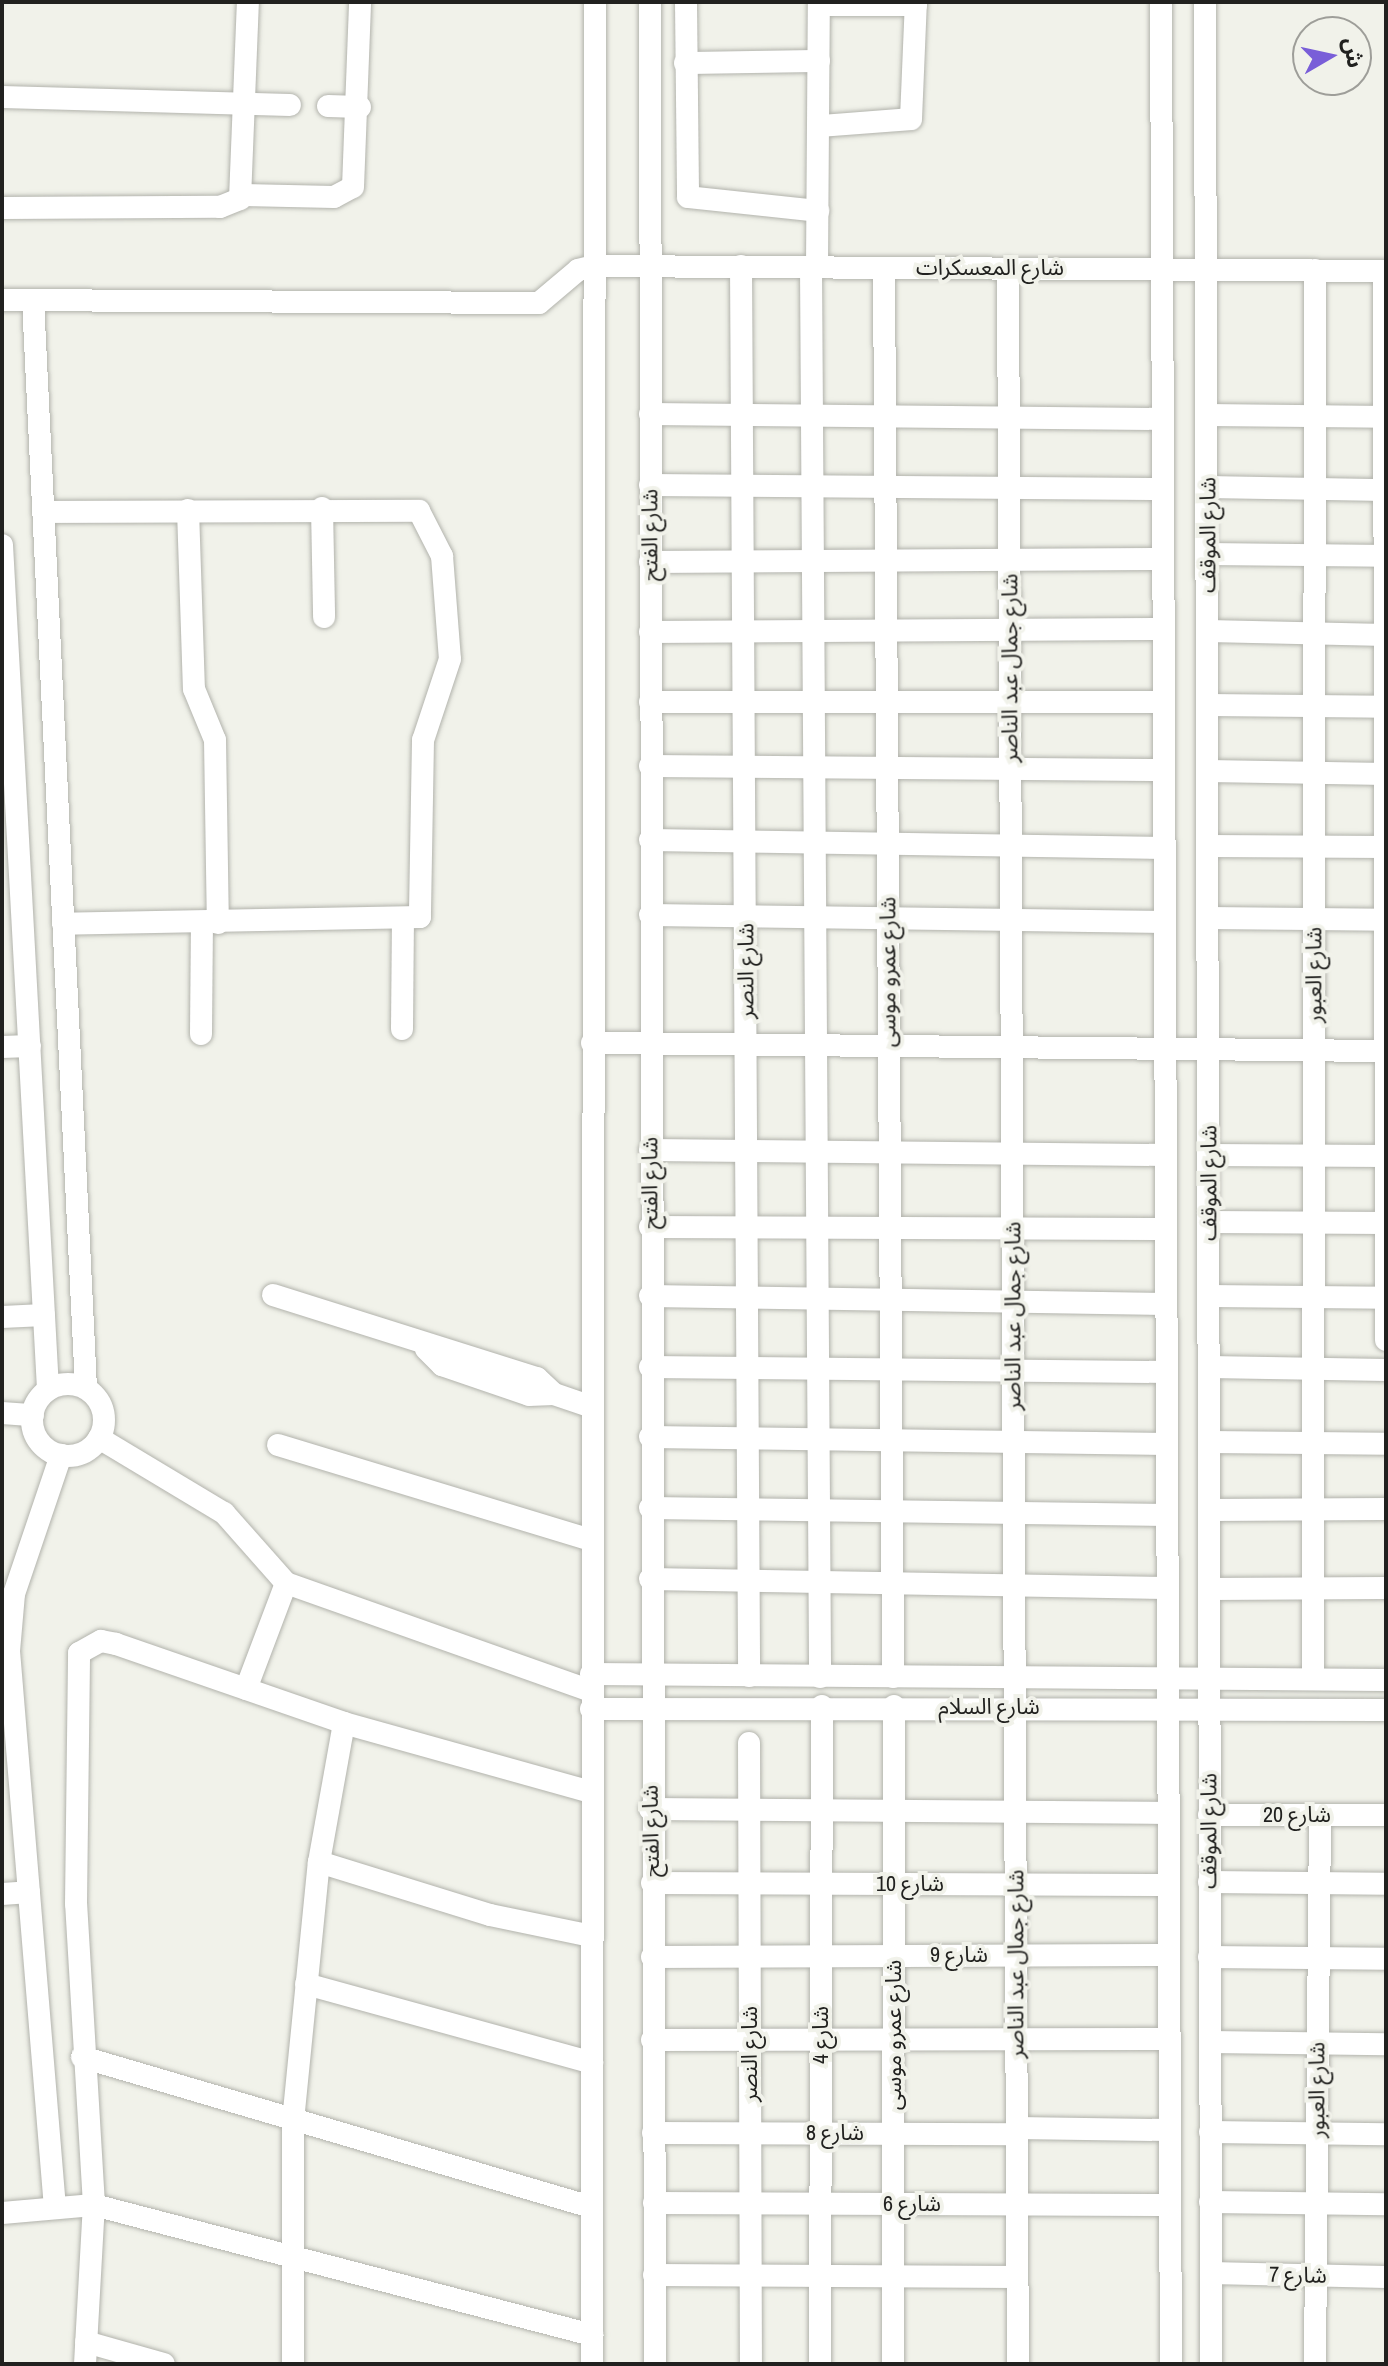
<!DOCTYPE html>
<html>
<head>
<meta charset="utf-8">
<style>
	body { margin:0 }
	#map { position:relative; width:1388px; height:2366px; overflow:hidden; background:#f1f2ea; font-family:"Archivo Narrow","Noto Sans Arabic",sans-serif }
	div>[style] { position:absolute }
	.roads { filter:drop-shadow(0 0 2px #b2b3ac) drop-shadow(0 0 2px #b2b3ac) }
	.minor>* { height:22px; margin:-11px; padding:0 11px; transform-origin:11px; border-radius:11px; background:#fff }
	.minor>.ring { margin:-11px; padding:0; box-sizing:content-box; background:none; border:22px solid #fff; border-radius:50% }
	span { translate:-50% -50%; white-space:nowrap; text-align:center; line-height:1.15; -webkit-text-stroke:8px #f1f2ea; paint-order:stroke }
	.street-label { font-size:22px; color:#21211f }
	.frame { position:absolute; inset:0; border:4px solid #21211f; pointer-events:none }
	.north { position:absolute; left:1292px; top:16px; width:80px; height:80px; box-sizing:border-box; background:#f1f2ea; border:2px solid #9e9e99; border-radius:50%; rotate:81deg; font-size:22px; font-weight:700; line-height:32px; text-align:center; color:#21211f }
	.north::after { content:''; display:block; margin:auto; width:28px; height:36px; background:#795ed8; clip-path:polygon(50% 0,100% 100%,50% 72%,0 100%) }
</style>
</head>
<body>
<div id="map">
	<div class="roads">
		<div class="minor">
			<i style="left:650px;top:2px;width:2362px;rotate:89.88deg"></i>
			<i style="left:686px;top:2px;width:195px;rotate:89.4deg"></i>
			<i style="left:688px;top:197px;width:131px;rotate:6.1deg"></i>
			<i style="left:1161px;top:2px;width:2362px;rotate:89.76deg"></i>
			<i style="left:1205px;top:2px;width:2362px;rotate:89.85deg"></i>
			<i style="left:819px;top:5px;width:97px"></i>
			<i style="left:685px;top:63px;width:134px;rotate:-0.9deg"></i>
			<i style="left:2px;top:97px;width:288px;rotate:1.6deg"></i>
			<i style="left:328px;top:106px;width:32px;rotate:2deg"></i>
			<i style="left:820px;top:126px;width:91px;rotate:-4.4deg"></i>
			<i style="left:911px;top:119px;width:117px;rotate:-87.6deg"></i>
			<i style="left:243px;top:195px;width:91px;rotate:1.3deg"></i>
			<i style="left:334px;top:197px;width:21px;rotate:-28deg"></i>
			<i style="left:353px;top:187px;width:185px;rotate:-87.8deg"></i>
			<i style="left:2px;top:208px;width:218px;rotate:-0.3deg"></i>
			<i style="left:220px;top:207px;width:22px;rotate:-22deg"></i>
			<i style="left:240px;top:199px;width:197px;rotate:-87.7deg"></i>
			<i style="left:741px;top:266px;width:1410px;rotate:89.67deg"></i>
			<i style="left:811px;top:267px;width:1410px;rotate:89.63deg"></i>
			<i style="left:817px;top:267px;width:265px;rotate:-89.6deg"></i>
			<i style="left:884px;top:268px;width:1409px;rotate:89.63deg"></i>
			<i style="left:1008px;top:268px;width:2096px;rotate:89.73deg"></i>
			<i style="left:1384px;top:271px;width:1069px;rotate:89.89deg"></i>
			<i style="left:2px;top:300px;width:537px;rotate:0.32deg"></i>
			<i style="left:539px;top:303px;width:51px;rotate:-40.2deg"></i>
			<i style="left:578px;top:270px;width:16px;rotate:-14deg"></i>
			<i style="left:594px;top:266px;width:792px;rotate:0.36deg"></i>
			<i style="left:33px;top:300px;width:1089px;rotate:87.21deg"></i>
			<i style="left:650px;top:414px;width:513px;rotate:0.56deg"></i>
			<i style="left:1207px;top:415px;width:179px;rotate:0.6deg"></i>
			<i style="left:650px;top:485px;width:513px;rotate:0.45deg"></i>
			<i style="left:1207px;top:487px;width:179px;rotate:1deg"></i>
			<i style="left:322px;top:508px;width:109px;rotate:88.9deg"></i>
			<i style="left:188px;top:510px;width:179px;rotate:88.1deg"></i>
			<i style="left:194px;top:689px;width:55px;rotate:67.6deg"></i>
			<i style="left:215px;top:740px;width:183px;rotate:89.1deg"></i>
			<i style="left:43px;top:512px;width:376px;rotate:-0.2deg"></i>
			<i style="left:419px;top:511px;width:51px;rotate:62.9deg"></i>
			<i style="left:442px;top:556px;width:103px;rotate:85.6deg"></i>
			<i style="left:450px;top:659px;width:85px;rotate:108.4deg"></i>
			<i style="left:423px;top:740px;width:177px;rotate:91deg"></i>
			<i style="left:420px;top:917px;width:357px;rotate:178.9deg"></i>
			<i style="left:2px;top:545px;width:846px;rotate:86.88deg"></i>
			<i style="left:1207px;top:554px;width:179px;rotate:0.6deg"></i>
			<i style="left:650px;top:562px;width:513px;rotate:-0.34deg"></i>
			<i style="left:1208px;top:631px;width:178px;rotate:1.3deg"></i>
			<i style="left:650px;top:632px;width:513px;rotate:-0.34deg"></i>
			<i style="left:650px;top:702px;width:514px"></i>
			<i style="left:1208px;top:705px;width:178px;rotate:0.6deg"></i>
			<i style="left:650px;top:766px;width:514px;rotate:0.45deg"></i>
			<i style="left:1208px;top:771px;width:178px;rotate:1deg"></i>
			<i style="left:650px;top:840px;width:514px;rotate:0.89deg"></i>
			<i style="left:1208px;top:846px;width:178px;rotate:0.3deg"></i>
			<i style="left:650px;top:915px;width:515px;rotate:0.78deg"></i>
			<i style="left:1208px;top:918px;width:178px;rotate:0.6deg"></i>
			<i style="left:402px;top:1029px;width:106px;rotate:-89.5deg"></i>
			<i style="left:201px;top:1034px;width:111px;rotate:-89.5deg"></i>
			<i style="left:592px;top:1043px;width:794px;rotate:0.58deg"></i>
			<i style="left:2px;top:1047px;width:28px;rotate:-2deg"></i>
			<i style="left:650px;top:1150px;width:515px;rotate:0.56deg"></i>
			<i style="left:1209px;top:1155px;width:177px;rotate:0.3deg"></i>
			<i style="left:1209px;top:1222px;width:177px;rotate:0.3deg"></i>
			<i style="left:650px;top:1227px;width:516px;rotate:0.22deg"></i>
			<i style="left:273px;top:1295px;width:277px;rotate:17.5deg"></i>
			<i style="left:537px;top:1378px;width:23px;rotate:43deg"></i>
			<i style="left:554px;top:1394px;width:39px;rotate:19deg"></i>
			<i style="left:650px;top:1296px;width:516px;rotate:0.89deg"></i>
			<i style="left:1209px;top:1296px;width:177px;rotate:0.6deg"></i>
			<i style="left:2px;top:1317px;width:42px;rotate:-2.7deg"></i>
			<i style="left:426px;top:1349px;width:23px;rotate:45deg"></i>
			<i style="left:442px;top:1365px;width:92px;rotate:19deg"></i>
			<i style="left:529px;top:1395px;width:25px;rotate:-2deg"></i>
			<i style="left:650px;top:1367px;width:516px;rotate:0.56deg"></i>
			<i style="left:1209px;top:1367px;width:177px;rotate:1deg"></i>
			<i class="ring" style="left:32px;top:1384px;width:50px;height:50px"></i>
			<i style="left:2px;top:1413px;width:31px;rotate:4deg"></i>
			<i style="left:650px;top:1437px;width:517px;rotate:0.78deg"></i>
			<i style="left:99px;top:1438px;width:146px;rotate:31deg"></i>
			<i style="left:224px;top:1513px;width:94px;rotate:48.5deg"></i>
			<i style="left:286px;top:1583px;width:324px;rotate:19.5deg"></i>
			<i style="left:1209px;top:1442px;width:177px;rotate:0.6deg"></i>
			<i style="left:278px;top:1445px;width:327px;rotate:16.9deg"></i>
			<i style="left:650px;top:1508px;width:517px;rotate:0.78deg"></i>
			<i style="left:1209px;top:1510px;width:177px;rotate:-0.3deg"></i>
			<i style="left:650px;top:1579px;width:517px;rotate:1deg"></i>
			<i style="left:1210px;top:1589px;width:176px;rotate:-0.3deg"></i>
			<i style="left:591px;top:1674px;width:795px;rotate:0.43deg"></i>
			<i style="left:1313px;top:1679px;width:1409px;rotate:-89.92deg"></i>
			<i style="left:246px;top:1689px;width:113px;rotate:-69.3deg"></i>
			<i style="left:591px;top:1709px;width:795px;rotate:0.07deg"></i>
			<i style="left:749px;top:1743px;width:621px;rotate:89.82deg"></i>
			<i style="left:650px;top:1809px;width:518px;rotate:0.44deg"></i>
			<i style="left:1209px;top:1815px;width:177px"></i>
			<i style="left:319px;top:1862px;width:179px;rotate:17.2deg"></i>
			<i style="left:490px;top:1915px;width:103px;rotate:11.7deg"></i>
			<i style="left:1209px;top:1882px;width:177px;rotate:0.6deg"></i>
			<i style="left:652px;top:1883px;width:516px;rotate:0.22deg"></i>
			<i style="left:2px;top:1894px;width:27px;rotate:-4deg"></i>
			<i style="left:652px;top:1957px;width:517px;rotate:-0.22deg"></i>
			<i style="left:1209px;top:1957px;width:177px;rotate:0.6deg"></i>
			<i style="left:306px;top:1984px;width:297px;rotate:15.4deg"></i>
			<i style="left:652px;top:2040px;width:517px;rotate:-0.11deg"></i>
			<i style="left:1210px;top:2042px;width:176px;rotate:0.7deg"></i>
			<i style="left:82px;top:2057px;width:531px;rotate:16.42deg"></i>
			<i style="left:1017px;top:2128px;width:152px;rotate:0.8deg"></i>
			<i style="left:1210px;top:2132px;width:176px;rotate:0.7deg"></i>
			<i style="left:653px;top:2133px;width:364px;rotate:0.2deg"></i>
			<i style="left:1210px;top:2202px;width:176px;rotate:0.7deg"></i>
			<i style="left:654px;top:2203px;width:516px;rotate:0.22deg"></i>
			<i style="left:55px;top:2208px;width:559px;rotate:-94.72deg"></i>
			<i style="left:9px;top:1651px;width:57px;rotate:-85deg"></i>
			<i style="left:14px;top:1594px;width:147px;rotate:-71.3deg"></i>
			<i style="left:2px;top:2213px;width:92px;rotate:-5deg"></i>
			<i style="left:94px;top:2205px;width:515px;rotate:14.63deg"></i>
			<i style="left:1211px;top:2273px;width:175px;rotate:1.3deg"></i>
			<i style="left:654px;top:2275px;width:363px;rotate:0.3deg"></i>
			<i style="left:86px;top:2342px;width:81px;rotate:15.8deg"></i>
			<i style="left:85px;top:2364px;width:159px;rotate:-86.8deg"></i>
			<i style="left:94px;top:2205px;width:302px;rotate:-93.4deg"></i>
			<i style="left:76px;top:1904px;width:251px;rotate:-89.3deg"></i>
			<i style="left:79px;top:1653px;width:25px;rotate:-29deg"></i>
			<i style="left:101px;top:1641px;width:15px;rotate:11deg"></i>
			<i style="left:116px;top:1644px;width:241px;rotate:19.1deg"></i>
			<i style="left:344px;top:1723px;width:256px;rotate:15.6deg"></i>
			<i style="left:293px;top:2364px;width:243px;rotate:-90deg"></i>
			<i style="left:293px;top:2121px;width:260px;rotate:-84.3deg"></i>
			<i style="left:319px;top:1862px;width:141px;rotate:-79.8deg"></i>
			<i style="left:592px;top:2364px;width:2362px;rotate:-89.93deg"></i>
			<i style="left:820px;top:2364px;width:658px;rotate:-89.83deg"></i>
			<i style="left:893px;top:2364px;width:658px;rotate:-89.91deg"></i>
			<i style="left:1315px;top:2364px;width:549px;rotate:-89.48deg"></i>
		</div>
	</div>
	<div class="street-label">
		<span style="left:990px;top:268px">شارع المعسكرات</span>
		<span style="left:650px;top:535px;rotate:-90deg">شارع الفتح</span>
		<span style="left:1208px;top:535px;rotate:-90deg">شارع الموقف</span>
		<span style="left:1010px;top:668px;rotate:-90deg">شارع جمال عبد الناصر</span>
		<span style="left:746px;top:971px;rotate:-90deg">شارع النصر</span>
		<span style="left:888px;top:972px;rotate:-90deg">شارع عمرو موسى</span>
		<span style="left:1314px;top:975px;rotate:-90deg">شارع العبور</span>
		<span style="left:650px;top:1183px;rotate:-90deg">شارع الفتح</span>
		<span style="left:1209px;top:1183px;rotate:-90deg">شارع الموقف</span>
		<span style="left:1013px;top:1316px;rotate:-90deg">شارع جمال عبد الناصر</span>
		<span style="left:989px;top:1707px">شارع السلام</span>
		<span style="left:1297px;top:1815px">شارع 20</span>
		<span style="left:651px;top:1831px;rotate:-91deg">شارع الفتح</span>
		<span style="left:1209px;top:1831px;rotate:-90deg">شارع الموقف</span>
		<span style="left:910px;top:1884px">شارع 10</span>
		<span style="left:959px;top:1955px">شارع 9</span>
		<span style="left:1016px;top:1964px;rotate:-90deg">شارع جمال عبد الناصر</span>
		<span style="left:821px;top:2035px;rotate:-90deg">شارع 4</span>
		<span style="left:894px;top:2035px;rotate:-90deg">شارع عمرو موسى</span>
		<span style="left:750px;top:2054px;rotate:-90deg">شارع النصر</span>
		<span style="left:1317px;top:2090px;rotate:-90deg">شارع العبور</span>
		<span style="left:835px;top:2133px">شارع 8</span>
		<span style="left:912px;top:2204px">شارع 6</span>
		<span style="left:1298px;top:2275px;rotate:1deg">شارع 7</span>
	</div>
	<div class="frame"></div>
	<div class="north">ش</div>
</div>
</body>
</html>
